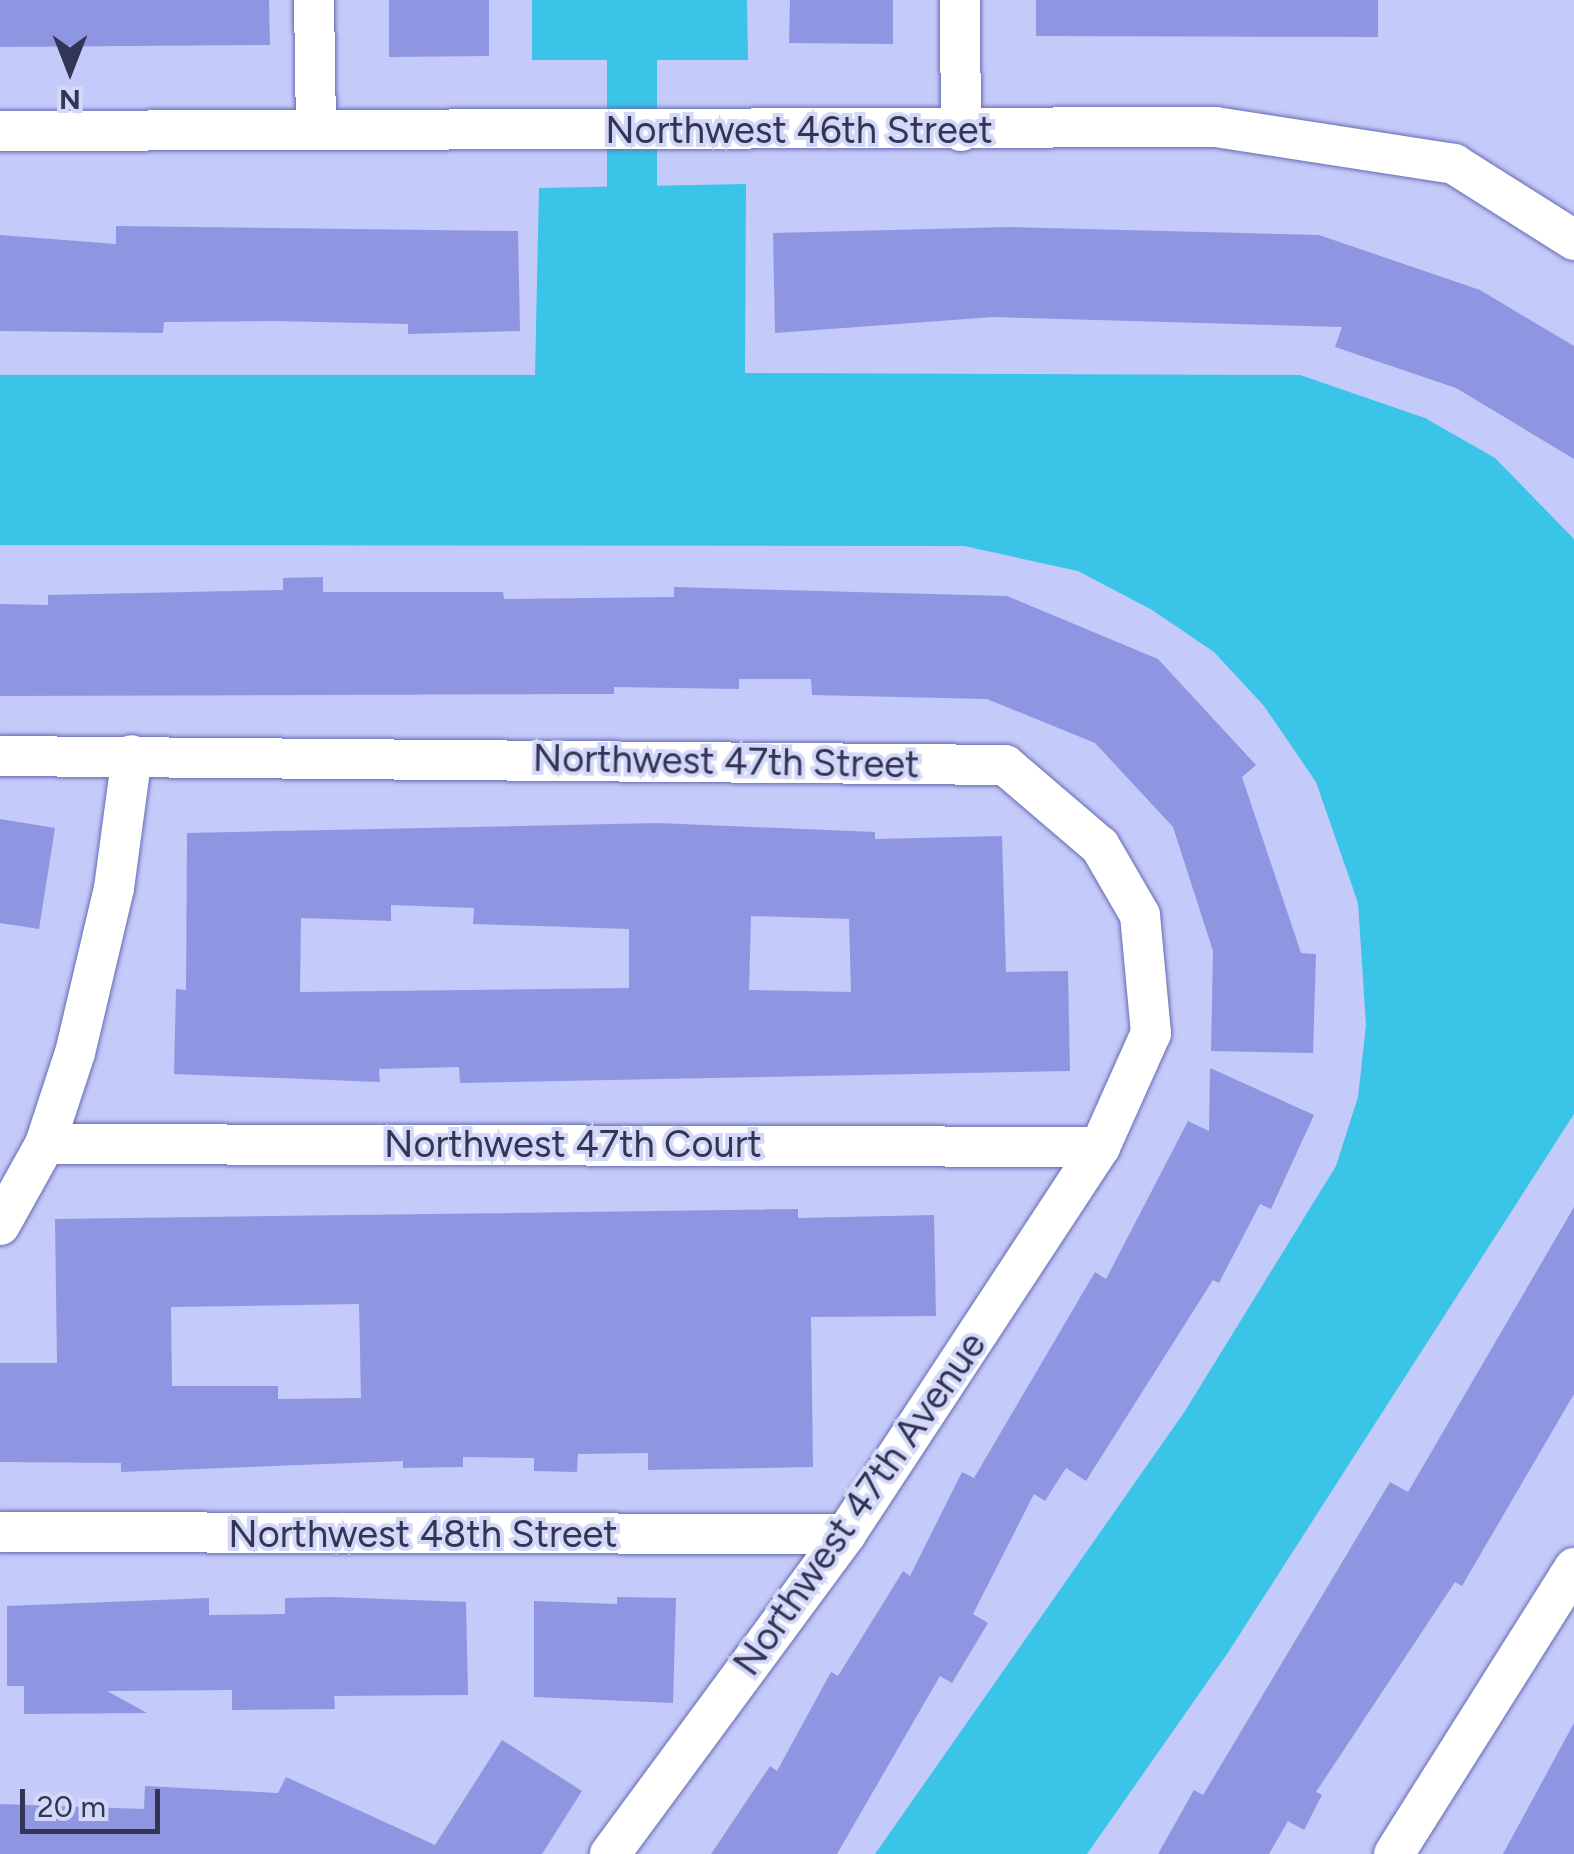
<!DOCTYPE html>
<html>
<head>
<meta charset="utf-8">
<style>
	body { margin:0 }
	#map { position:relative; width:1574px; height:1854px; overflow:hidden; background:#c4caf9; font-family:Figtree,sans-serif }
	div>[style] { position:absolute }
	.water>* { inset:0; background:#3ac4e7 }
	.canal>* { height:50px; margin:-25px; padding:0 25px; transform-origin:25px; border-radius:25px; background:#3ac4e7 }
	.building>* { inset:0; background:#8f96e1 }
	.roads { filter:drop-shadow(0 0 2px #656ab1) drop-shadow(0 0 2px #656ab1) }
	.minor>* { height:40px; margin:-20px; padding:0 20px; transform-origin:20px; border-radius:20px; background:#fff }
	span { translate:-50% -50%; white-space:nowrap; text-align:center; line-height:1.15; -webkit-text-stroke:8px #d4d8f8; paint-order:stroke }
	.street-label { font-size:38px; color:#323554 }
	.north { position:absolute; left:20px; top:20px; width:100px; height:100px; -webkit-text-stroke:8px #d4d8f8; paint-order:stroke; rotate:180deg; font-size:28px; font-weight:700; line-height:40px; text-align:center; color:#323554 }
	.north::after { content:''; display:block; margin:auto; width:35px; height:45px; background:#323554; clip-path:polygon(50% 0,100% 100%,50% 72%,0 100%) }
	.scale { position:absolute; left:20px; top:1789px; width:140px; height:45px; box-sizing:border-box; border:5px solid #323554; border-top:0; padding-left:12px; font-size:30px; line-height:35px; white-space:nowrap; color:#323554; -webkit-text-stroke:8px #d4d8f8; paint-order:stroke }
</style>
</head>
<body>
<div id="map">
	<div class="water">
		<i style="clip-path:polygon(532px 0,747px 0,748px 60px,532px 60px)"></i>
		<i style="clip-path:polygon(746px 184px,745px 373px,1300px 375px,1425px 418px,1495px 458px,1574px 539px,1574px 1114px,1229px 1651px,1087px 1854px,875px 1854px,1185px 1411px,1336px 1166px,1358px 1097px,1366px 1025px,1358px 903px,1316px 782px,1264px 706px,1214px 652px,1152px 610px,1078px 571px,964px 546px,0 545px,0 375px,535px 375px,539px 188px)"></i>
	</div>
	<div class="canal">
		<i style="left:632px;top:0;width:255px;rotate:90deg"></i>
	</div>
	<div class="building">
		<i style="clip-path:polygon(0 0,269px 0,270px 45px,0 47px)"></i>
		<i style="clip-path:polygon(389px 0,489px 0,489px 56px,389px 57px)"></i>
		<i style="clip-path:polygon(790px 0,893px 0,893px 44px,789px 43px)"></i>
		<i style="clip-path:polygon(1036px 0,1378px 0,1378px 37px,1036px 36px)"></i>
		<i style="clip-path:polygon(116px 226px,518px 231px,520px 331px,408px 334px,408px 324px,275px 321px,164px 322px,163px 333px,0 331px,0 235px,116px 244px)"></i>
		<i style="clip-path:polygon(1010px 227px,1319px 235px,1480px 290px,1574px 346px,1574px 459px,1456px 388px,1335px 347px,1342px 327px,994px 317px,775px 333px,773px 233px)"></i>
		<i style="clip-path:polygon(323px 577px,323px 592px,503px 592px,504px 599px,674px 597px,674px 587px,1007px 596px,1158px 659px,1256px 765px,1242px 777px,1301px 953px,1316px 954px,1313px 1053px,1211px 1051px,1213px 951px,1173px 827px,1095px 743px,987px 699px,812px 695px,811px 679px,739px 679px,739px 689px,614px 687px,614px 694px,0 696px,0 604px,48px 605px,48px 595px,283px 590px,283px 578px)"></i>
		<i style="clip-path:polygon(0 819px,55px 828px,39px 929px,0 923px)"></i>
		<i style="clip-path:polygon(evenodd,658px 823px,875px 832px,875px 839px,1002px 836px,1006px 972px,1068px 971px,1070px 1071px,460px 1083px,459px 1067px,379px 1069px,380px 1082px,174px 1074px,176px 989px,186px 990px,187px 833px,658px 823px,391px 905px,474px 908px,473px 924px,629px 929px,629px 988px,300px 992px,301px 918px,391px 921px,391px 905px,658px 823px,751px 916px,849px 919px,851px 992px,749px 990px,751px 916px)"></i>
		<i style="clip-path:polygon(1210px 1068px,1314px 1115px,1271px 1209px,1260px 1204px,1219px 1283px,1213px 1280px,1086px 1481px,1066px 1468px,1045px 1501px,1034px 1494px,973px 1614px,988px 1623px,952px 1683px,940px 1676px,837px 1854px,711px 1854px,770px 1766px,777px 1771px,831px 1672px,838px 1676px,903px 1571px,910px 1576px,962px 1472px,974px 1478px,1095px 1272px,1106px 1279px,1188px 1121px,1209px 1131px)"></i>
		<i style="clip-path:polygon(1574px 1207px,1574px 1394px,1462px 1586px,1455px 1582px,1316px 1792px,1322px 1795px,1304px 1830px,1288px 1821px,1269px 1854px,1158px 1854px,1194px 1790px,1203px 1795px,1390px 1482px,1408px 1492px)"></i>
		<i style="clip-path:polygon(evenodd,798px 1209px,798px 1218px,934px 1215px,936px 1316px,811px 1317px,813px 1467px,648px 1470px,648px 1453px,578px 1454px,577px 1472px,534px 1471px,534px 1458px,463px 1457px,463px 1467px,403px 1468px,403px 1461px,121px 1472px,121px 1463px,0 1462px,0 1363px,57px 1363px,55px 1219px,798px 1209px,359px 1304px,361px 1398px,278px 1399px,278px 1386px,172px 1386px,171px 1307px,359px 1304px)"></i>
		<i style="clip-path:polygon(332px 1597px,466px 1602px,468px 1695px,334px 1696px,335px 1709px,232px 1710px,232px 1690px,107px 1691px,147px 1713px,24px 1714px,24px 1686px,7px 1686px,7px 1606px,209px 1598px,209px 1615px,285px 1614px,285px 1598px)"></i>
		<i style="clip-path:polygon(617px 1597px,676px 1598px,673px 1703px,534px 1697px,534px 1601px,617px 1604px)"></i>
		<i style="clip-path:polygon(1574px 1723px,1574px 1854px,1503px 1854px)"></i>
		<i style="clip-path:polygon(502px 1740px,582px 1791px,542px 1854px,0 1854px,0 1804px,144px 1809px,145px 1786px,278px 1793px,286px 1777px,435px 1845px)"></i>
	</div>
	<div class="roads">
		<div class="minor">
			<i style="left:314px;top:0;width:130px;rotate:89.1deg"></i>
			<i style="left:960px;top:0;width:131px;rotate:89.6deg"></i>
			<i style="left:0;top:131px;width:1216px;rotate:-0.19deg"></i>
			<i style="left:1216px;top:127px;width:241px;rotate:8.8deg"></i>
			<i style="left:1454px;top:164px;width:142px;rotate:32.3deg"></i>
			<i style="left:0;top:756px;width:1005px;rotate:0.51deg"></i>
			<i style="left:1005px;top:765px;width:125px;rotate:40.5deg"></i>
			<i style="left:1100px;top:846px;width:80px;rotate:59.9deg"></i>
			<i style="left:1140px;top:915px;width:119px;rotate:84.7deg"></i>
			<i style="left:1151px;top:1033px;width:125px;rotate:114.1deg"></i>
			<i style="left:1100px;top:1147px;width:463px;rotate:123.3deg"></i>
			<i style="left:846px;top:1534px;width:398px;rotate:126.4deg"></i>
			<i style="left:45px;top:1144px;width:1055px;rotate:0.16deg"></i>
			<i style="left:0;top:1225px;width:93px;rotate:-60.9deg"></i>
			<i style="left:45px;top:1144px;width:96px;rotate:-71.8deg"></i>
			<i style="left:75px;top:1053px;width:170px;rotate:-76.7deg"></i>
			<i style="left:114px;top:888px;width:134px;rotate:-82.3deg"></i>
			<i style="left:0;top:1532px;width:846px;rotate:0.14deg"></i>
			<i style="left:1394px;top:1854px;width:338px;rotate:-57.8deg"></i>
		</div>
	</div>
	<div class="street-label">
		<span style="left:799px;top:131px">Northwest 46th Street</span>
		<span style="left:726px;top:762px;rotate:1deg">Northwest 47th Street</span>
		<span style="left:573px;top:1145px">Northwest 47th Court</span>
		<span style="left:860px;top:1504px;rotate:-55deg">Northwest 47th Avenue</span>
		<span style="left:423px;top:1535px">Northwest 48th Street</span>
	</div>
	<div class="north">N</div>
	<div class="scale">20 m</div>
</div>
</body>
</html>
